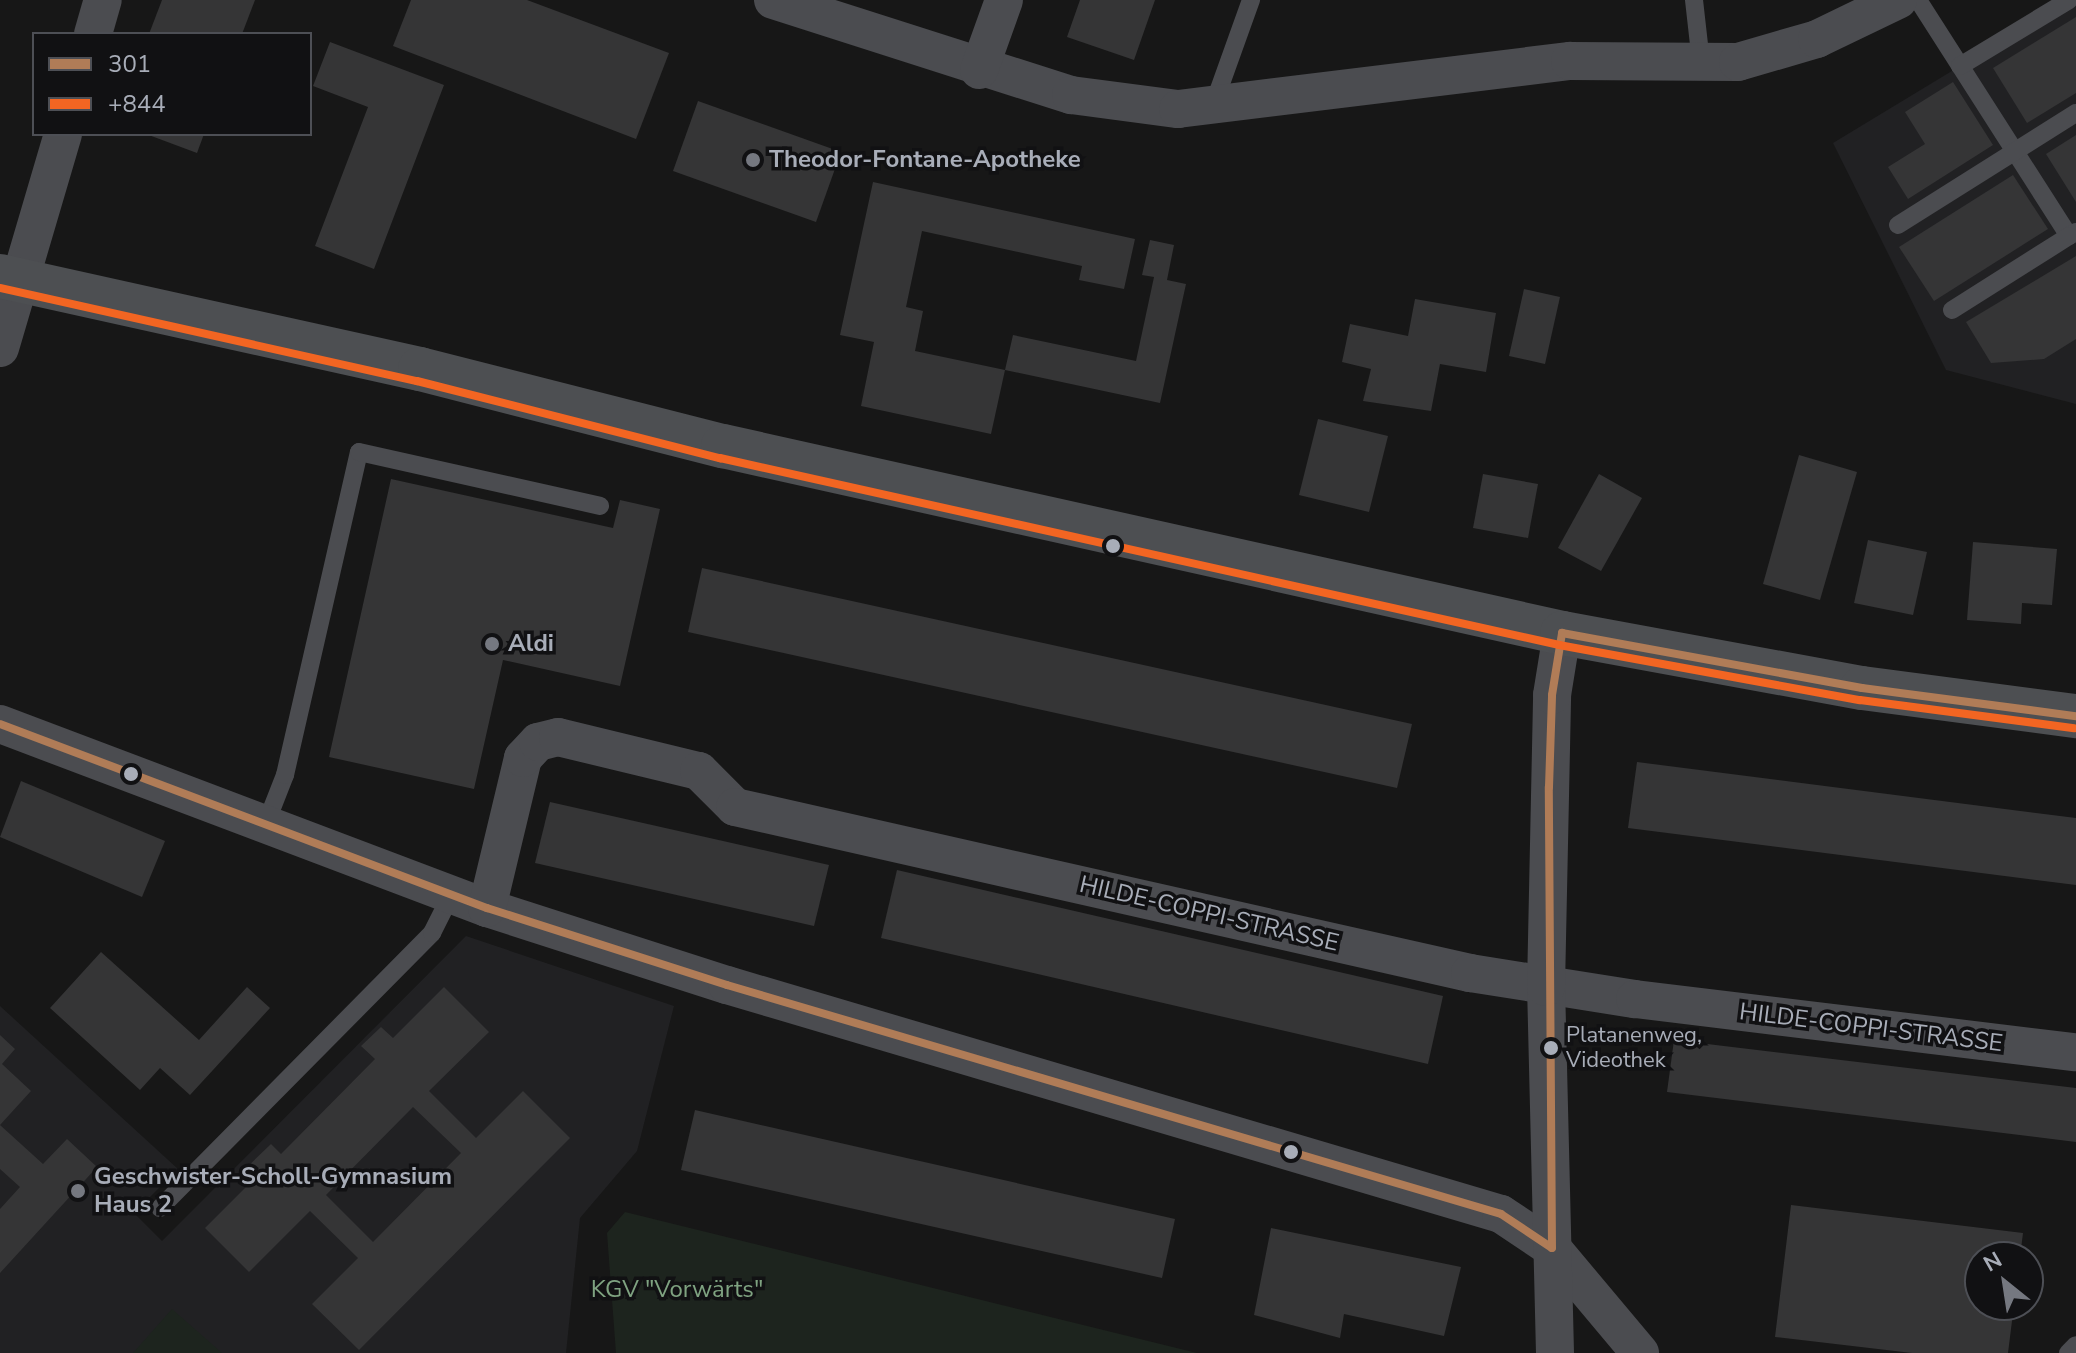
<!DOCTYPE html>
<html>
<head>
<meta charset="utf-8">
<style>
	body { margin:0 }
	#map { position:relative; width:2076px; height:1353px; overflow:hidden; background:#171717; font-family:"Nunito Sans",sans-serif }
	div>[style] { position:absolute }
	.built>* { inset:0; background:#212123 }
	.green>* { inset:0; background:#1d241e }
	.building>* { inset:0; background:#353536 }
	.lane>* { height:18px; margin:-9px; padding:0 9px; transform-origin:9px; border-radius:9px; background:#4b4c50 }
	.street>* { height:38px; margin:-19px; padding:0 19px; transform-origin:19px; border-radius:19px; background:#4b4c50 }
	.primary>* { height:44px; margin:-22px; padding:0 22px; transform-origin:22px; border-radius:22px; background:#4d4f52 }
	.bus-1>* { height:8px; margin:-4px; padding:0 4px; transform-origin:4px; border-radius:4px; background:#b07c57 }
	.bus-2>* { height:8px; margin:-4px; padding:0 4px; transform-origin:4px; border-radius:4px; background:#f26522 }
	.dots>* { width:22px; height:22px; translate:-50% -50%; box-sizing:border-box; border:4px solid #111113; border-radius:50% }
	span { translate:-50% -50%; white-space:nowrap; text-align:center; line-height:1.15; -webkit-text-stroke:7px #111113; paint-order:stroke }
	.bus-label { font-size:22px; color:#a8adb8 }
	.left { translate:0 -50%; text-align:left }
	.poi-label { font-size:24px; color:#a8adb8; font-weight:700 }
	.street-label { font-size:24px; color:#a8adb8 }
	.park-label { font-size:24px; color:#7fa381 }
	.legend { position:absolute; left:32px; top:32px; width:280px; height:104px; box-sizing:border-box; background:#111113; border:2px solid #4d4f55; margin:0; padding:10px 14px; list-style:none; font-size:24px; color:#a8adb8 }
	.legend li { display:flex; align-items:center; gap:16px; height:40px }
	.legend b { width:40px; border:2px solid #4d4f55 }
	.north { position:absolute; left:1964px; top:1241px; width:80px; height:80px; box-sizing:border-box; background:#111113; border:2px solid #4d4f55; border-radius:50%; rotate:330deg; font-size:22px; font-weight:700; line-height:32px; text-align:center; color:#a8adb8 }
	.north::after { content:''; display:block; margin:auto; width:28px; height:36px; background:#757880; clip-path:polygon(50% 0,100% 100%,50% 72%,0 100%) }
</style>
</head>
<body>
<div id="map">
	<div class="built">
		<i style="clip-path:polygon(2069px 0,2076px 0,2076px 404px,1946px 370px,1833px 143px)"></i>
		<i style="clip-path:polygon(466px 936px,674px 1006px,637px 1151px,580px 1218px,566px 1353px,0 1353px,0 1006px,178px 1169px,134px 1213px,162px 1241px)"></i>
	</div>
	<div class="green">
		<i style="clip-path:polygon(625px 1212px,1197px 1353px,616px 1353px,607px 1233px)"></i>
		<i style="clip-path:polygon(172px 1309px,222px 1353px,133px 1353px)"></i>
	</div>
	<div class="building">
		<i style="clip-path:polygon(162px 0,255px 0,242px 34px,149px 34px)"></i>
		<i style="clip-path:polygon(411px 0,527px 0,669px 53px,636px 139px,393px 46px)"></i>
		<i style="clip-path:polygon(1080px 0,1155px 0,1134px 60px,1067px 37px)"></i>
		<i style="clip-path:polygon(2076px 17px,2076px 93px,2027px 123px,1993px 68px)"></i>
		<i style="clip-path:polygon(330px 42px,444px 85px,374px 269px,315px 246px,368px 107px,313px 86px)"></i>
		<i style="clip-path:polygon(1953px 82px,1993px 145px,1908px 199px,1888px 167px,1925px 144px,1905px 112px)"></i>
		<i style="clip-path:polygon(698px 101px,841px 152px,816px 222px,673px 171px)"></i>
		<i style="clip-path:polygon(146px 134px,204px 134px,197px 153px)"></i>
		<i style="clip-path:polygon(2076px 135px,2076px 202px,2046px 154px)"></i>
		<i style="clip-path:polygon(2013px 175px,2048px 229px,1934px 301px,1899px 247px)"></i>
		<i style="clip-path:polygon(873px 182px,1135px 239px,1124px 289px,1079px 280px,1082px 266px,922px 231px,906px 307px,923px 311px,915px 351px,1005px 370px,991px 434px,861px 406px,874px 342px,840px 335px)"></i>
		<i style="clip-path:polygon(1150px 240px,1174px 245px,1167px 280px,1186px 284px,1160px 403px,1005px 370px,1013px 335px,1136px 361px,1154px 277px,1142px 275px)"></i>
		<i style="clip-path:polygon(2076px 256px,2076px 339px,2044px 359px,1991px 363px,1966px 322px)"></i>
		<i style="clip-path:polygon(1524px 289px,1560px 297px,1545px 364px,1509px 356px)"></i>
		<i style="clip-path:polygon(1415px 299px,1496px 313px,1486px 372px,1440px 364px,1431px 411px,1363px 401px,1371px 369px,1342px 362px,1350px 324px,1408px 336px)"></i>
		<i style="clip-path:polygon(1318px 419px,1388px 436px,1369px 512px,1299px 495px)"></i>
		<i style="clip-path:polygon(1799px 455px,1857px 472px,1820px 600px,1763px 584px)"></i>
		<i style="clip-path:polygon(1483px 474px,1538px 484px,1528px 538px,1473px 528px)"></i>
		<i style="clip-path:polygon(1599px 474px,1642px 498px,1601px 571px,1558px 548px)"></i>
		<i style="clip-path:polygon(391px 479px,613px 528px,620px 500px,660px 509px,620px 686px,503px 660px,474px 789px,329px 757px)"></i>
		<i style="clip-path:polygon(1868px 540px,1927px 552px,1913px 615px,1854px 603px)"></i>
		<i style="clip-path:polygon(1973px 542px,2057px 549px,2052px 605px,2022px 603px,2021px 624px,1967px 620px)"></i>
		<i style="clip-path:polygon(702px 568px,1412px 724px,1397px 788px,688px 632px)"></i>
		<i style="clip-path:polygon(1637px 762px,2076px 818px,2076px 885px,1628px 828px)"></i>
		<i style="clip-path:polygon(21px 781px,165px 841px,142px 897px,0 837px)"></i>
		<i style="clip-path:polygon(550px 802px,829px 865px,814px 926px,535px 863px)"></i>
		<i style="clip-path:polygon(897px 870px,1443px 996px,1428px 1064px,881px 938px)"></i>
		<i style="clip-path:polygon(101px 952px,199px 1040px,247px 987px,270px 1008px,190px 1095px,160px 1068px,140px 1090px,50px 1008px)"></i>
		<i style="clip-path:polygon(evenodd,444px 987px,489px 1032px,429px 1091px,476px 1138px,523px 1091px,570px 1138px,359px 1350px,312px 1304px,358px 1258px,310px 1211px,249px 1272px,205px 1228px,253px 1180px,244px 1170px,271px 1144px,281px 1154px,375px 1059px,361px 1046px,381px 1027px,393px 1038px,444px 987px,413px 1107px,461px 1153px,373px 1242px,326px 1195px,413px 1107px)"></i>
		<i style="clip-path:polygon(0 1035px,15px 1049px,2px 1064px,31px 1091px,0 1125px,43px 1164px,67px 1139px,97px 1167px,0 1273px,0 1209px,20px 1187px,0 1169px)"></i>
		<i style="clip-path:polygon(1674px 1040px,2076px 1088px,2076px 1142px,1667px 1092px)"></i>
		<i style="clip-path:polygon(695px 1110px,1175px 1219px,1162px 1278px,681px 1170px)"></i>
		<i style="clip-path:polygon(1791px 1205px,2023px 1233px,2020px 1257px,1980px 1257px,1980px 1305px,2014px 1305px,2008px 1353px,1912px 1353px,1775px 1337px)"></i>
		<i style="clip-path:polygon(1271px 1228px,1461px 1267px,1444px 1336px,1344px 1314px,1340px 1338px,1254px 1315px)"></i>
	</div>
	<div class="lane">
		<i style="left:1694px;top:0;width:62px;rotate:83.6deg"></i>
		<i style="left:1918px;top:0;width:280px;rotate:57.4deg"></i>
		<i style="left:2069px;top:236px;width:8px;rotate:-30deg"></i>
		<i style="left:1960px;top:66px;width:127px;rotate:-31.2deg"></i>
		<i style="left:1213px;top:106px;width:113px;rotate:-70.3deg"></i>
		<i style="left:1898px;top:225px;width:210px;rotate:-32.2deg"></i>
		<i style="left:1952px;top:310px;width:138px;rotate:-32.3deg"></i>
		<i style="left:265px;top:826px;width:55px;rotate:-68.6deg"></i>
		<i style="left:285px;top:775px;width:331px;rotate:-77.1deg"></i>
		<i style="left:359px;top:452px;width:247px;rotate:12.6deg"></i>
		<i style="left:160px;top:1208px;width:387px;rotate:-45.3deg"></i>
		<i style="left:432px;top:933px;width:42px;rotate:-63.4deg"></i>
		<i style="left:2068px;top:1353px;width:11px;rotate:-45deg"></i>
	</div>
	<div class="street">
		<i style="left:773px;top:0;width:313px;rotate:17.7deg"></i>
		<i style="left:1071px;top:95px;width:108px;rotate:7.5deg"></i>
		<i style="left:1178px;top:109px;width:395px;rotate:-7deg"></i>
		<i style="left:1570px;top:61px;width:168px;rotate:0.3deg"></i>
		<i style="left:1738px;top:62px;width:82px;rotate:-16.2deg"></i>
		<i style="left:1817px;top:39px;width:90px;rotate:-25.7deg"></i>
		<i style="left:93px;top:34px;width:35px;rotate:-74deg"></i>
		<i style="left:979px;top:70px;width:74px;rotate:-70.3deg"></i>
		<i style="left:0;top:348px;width:223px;rotate:-73.6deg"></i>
		<i style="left:0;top:724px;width:521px;rotate:20.7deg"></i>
		<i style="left:487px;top:908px;width:252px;rotate:17.8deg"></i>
		<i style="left:727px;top:985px;width:807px;rotate:16.48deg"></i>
		<i style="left:1501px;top:1214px;width:61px;rotate:33.7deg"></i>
		<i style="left:1552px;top:1248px;width:137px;rotate:50deg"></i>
		<i style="left:487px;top:908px;width:154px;rotate:-76.5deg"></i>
		<i style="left:523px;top:758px;width:22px;rotate:-47deg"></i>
		<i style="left:538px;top:742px;width:21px;rotate:-14deg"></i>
		<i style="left:558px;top:737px;width:145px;rotate:13.6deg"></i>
		<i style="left:699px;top:771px;width:51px;rotate:45deg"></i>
		<i style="left:735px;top:807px;width:754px;rotate:12.73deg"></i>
		<i style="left:1470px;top:973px;width:167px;rotate:9deg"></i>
		<i style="left:1635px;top:999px;width:444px;rotate:6.9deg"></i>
		<i style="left:1555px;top:1353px;width:366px;rotate:-91.4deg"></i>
		<i style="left:1546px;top:987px;width:292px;rotate:-88.8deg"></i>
		<i style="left:1552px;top:695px;width:63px;rotate:-80.8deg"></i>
	</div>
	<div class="primary">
		<i style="left:0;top:276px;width:430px;rotate:12.5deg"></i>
		<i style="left:420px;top:369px;width:313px;rotate:14.3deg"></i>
		<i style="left:723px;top:446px;width:860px;rotate:12.56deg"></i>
		<i style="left:1562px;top:633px;width:305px;rotate:10.4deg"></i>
		<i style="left:1862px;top:688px;width:216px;rotate:7.5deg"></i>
	</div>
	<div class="bus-1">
		<i style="left:0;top:724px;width:521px;rotate:20.7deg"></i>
		<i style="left:487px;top:908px;width:252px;rotate:17.8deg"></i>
		<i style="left:727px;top:985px;width:807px;rotate:16.48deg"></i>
		<i style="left:1501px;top:1214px;width:61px;rotate:33.7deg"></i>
		<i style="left:1552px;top:1248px;width:461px;rotate:-90.4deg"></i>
		<i style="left:1549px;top:787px;width:92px;rotate:-88.1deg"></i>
		<i style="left:1552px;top:695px;width:63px;rotate:-80.8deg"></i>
		<i style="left:1562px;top:633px;width:305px;rotate:10.4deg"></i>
		<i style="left:1862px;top:688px;width:216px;rotate:7.5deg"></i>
	</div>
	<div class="bus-2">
		<i style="left:0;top:288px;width:427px;rotate:12.6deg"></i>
		<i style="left:417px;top:381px;width:313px;rotate:14.3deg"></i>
		<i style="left:720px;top:458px;width:860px;rotate:12.56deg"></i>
		<i style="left:1559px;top:645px;width:306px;rotate:10.4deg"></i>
		<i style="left:1860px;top:700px;width:216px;rotate:7.5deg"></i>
	</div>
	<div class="dots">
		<i style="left:753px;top:160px;background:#757880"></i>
		<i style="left:1113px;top:546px;background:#a8adb8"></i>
		<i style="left:492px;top:644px;background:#757880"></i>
		<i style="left:131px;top:774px;background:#a8adb8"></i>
		<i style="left:1551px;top:1048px;background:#a8adb8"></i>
		<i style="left:1291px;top:1152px;background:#a8adb8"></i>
		<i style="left:78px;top:1191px;background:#757880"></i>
	</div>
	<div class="bus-label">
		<span class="left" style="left:1566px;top:1048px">Platanenweg,<br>Videothek</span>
	</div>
	<div class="poi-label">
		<span class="left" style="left:769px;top:160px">Theodor-Fontane-Apotheke</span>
		<span class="left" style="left:508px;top:644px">Aldi</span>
		<span class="left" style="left:94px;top:1191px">Geschwister-Scholl-Gymnasium<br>Haus 2</span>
	</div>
	<div class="street-label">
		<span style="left:1209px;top:914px;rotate:13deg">HILDE-COPPI-STRASSE</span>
		<span style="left:1871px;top:1028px;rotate:7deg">HILDE-COPPI-STRASSE</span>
	</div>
	<div class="park-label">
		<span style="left:677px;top:1290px">KGV "Vorwärts"</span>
	</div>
	<ul class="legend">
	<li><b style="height:10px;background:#b07c57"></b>301</li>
	<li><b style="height:10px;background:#f26522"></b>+844</li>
	</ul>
	<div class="north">N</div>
</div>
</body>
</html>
